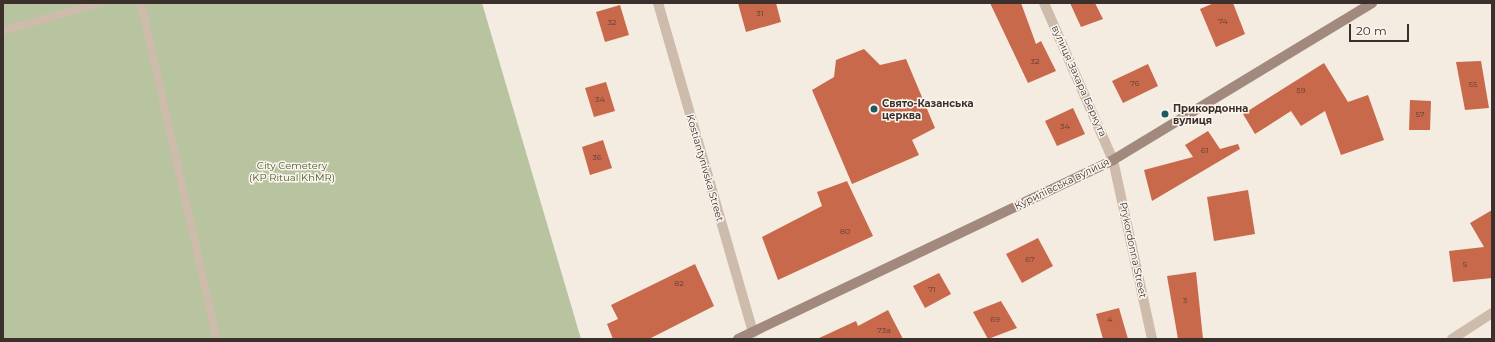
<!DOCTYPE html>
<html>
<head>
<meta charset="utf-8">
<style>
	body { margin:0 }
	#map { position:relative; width:1495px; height:342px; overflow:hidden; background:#f4ebe1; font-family:Montserrat,sans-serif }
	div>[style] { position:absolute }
	.green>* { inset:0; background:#b8c4a0 }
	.building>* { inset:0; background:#c8694b }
	.lane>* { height:8px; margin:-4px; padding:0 4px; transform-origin:4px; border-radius:4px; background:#cdbbac }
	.street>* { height:10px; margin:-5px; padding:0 5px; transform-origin:5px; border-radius:5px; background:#cdbbac }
	.secondary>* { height:10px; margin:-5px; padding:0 5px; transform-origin:5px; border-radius:5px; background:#a18a7d }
	.dots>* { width:11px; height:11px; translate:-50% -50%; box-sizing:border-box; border:2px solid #fbf5ee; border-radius:50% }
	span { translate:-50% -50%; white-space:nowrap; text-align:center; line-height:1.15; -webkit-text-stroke:3px #fbf5ee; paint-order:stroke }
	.number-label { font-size:8px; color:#5e3e33 }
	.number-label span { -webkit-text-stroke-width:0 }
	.street-label { font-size:10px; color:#3b302b }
	.poi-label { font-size:10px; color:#3b302b; font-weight:700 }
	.left { translate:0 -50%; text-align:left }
	.park-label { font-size:10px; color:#4a5a2e }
	.frame { position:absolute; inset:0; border:4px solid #3b302b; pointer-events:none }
	.scale { position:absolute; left:1349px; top:24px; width:60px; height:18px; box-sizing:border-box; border:2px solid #3b302b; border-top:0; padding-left:5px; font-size:12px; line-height:14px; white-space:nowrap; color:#3b302b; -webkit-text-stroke:3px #fbf5ee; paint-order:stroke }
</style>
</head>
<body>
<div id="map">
	<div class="green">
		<i style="clip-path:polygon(3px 3px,482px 3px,581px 339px,3px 339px)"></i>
	</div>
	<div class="building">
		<i style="clip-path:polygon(738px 3px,776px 3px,781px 22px,746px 32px)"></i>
		<i style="clip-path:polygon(990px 3px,1021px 3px,1036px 44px,1041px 41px,1056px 71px,1028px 83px)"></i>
		<i style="clip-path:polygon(1070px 3px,1095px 3px,1103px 19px,1081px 27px)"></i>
		<i style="clip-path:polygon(1214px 3px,1233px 3px,1245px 34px,1216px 47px,1200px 9px)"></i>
		<i style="clip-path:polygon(620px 5px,629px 35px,605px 42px,596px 12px)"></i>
		<i style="clip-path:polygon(864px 49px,880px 65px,906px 59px,935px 128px,912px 140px,919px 155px,852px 184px,812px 90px,834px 77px,836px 60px)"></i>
		<i style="clip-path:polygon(1481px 61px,1489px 108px,1465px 110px,1456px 62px)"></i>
		<i style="clip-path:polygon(1324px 63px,1348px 102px,1368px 95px,1384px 140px,1341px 155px,1325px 111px,1301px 126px,1291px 111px,1255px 134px,1243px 114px)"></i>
		<i style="clip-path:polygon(1148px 64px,1158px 86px,1123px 103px,1112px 81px)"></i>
		<i style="clip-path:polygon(606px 82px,615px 111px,594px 117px,585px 88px)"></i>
		<i style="clip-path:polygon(1410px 100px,1431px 101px,1430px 130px,1409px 130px)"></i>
		<i style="clip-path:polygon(1073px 108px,1085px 134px,1057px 146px,1045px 121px)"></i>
		<i style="clip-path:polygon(1208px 131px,1220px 149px,1238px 144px,1240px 149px,1152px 201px,1144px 170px,1193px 157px,1185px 145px)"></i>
		<i style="clip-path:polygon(603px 140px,612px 168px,590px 175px,582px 147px)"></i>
		<i style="clip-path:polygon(847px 181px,873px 236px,778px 280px,762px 237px,822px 206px,817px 192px)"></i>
		<i style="clip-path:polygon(1248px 190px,1255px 234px,1214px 241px,1207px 197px)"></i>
		<i style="clip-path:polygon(1492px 210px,1492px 278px,1453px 282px,1449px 251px,1484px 247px,1470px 223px)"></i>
		<i style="clip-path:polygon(1038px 238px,1053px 266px,1022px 283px,1006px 254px)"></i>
		<i style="clip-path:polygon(695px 264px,714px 306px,649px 339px,613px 339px,607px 324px,618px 319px,611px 305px)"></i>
		<i style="clip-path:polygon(1196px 272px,1203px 339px,1178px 339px,1167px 276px)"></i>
		<i style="clip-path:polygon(939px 273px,951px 294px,925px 308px,913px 286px)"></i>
		<i style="clip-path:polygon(1001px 301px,1017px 328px,988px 339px,973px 312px)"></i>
		<i style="clip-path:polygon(1119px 308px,1128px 339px,1103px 339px,1096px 314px)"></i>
		<i style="clip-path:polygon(888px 310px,903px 339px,817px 339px,856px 321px,858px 326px)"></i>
	</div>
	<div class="lane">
		<i style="left:141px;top:3px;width:344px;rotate:77.3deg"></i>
		<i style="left:3px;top:31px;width:100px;rotate:-16.3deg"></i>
	</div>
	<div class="street">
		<i style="left:658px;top:3px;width:343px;rotate:73.9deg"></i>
		<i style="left:1044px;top:3px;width:171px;rotate:66.3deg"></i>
		<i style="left:1113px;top:160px;width:183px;rotate:77.7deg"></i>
		<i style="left:1452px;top:339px;width:48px;rotate:-33deg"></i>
	</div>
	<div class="secondary">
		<i style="left:738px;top:339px;width:416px;rotate:-25.5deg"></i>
		<i style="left:1113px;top:160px;width:303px;rotate:-31.2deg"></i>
	</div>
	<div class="dots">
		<i style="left:874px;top:109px;background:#1f5a5e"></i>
		<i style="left:1165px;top:114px;background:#1f5a5e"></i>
	</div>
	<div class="number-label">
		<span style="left:760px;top:14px">31</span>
		<span style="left:1223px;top:22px">74</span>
		<span style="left:612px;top:23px">32</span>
		<span style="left:1035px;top:62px">32</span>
		<span style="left:1135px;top:84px">76</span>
		<span style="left:1473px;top:85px">55</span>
		<span style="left:1301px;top:91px">59</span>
		<span style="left:600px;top:100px">34</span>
		<span style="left:1420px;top:115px">57</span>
		<span style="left:1065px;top:127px">34</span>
		<span style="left:1205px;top:151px">61</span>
		<span style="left:597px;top:158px">36</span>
		<span style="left:845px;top:232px">80</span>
		<span style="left:1030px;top:260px">67</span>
		<span style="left:1465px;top:265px">5</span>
		<span style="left:679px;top:284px">82</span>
		<span style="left:932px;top:290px">71</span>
		<span style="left:1185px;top:301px">3</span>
		<span style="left:995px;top:320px">69</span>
		<span style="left:1110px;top:320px">4</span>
		<span style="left:884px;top:331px">73а</span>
	</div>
	<div class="street-label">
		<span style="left:1079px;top:81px;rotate:66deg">вулиця Захара Беркута</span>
		<span style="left:705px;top:168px;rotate:74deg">Kostiantynivska Street</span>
		<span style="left:1062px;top:184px;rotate:-26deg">Курилівська вулиця</span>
		<span style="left:1133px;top:250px;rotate:78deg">Prykordonna Street</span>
	</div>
	<div class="poi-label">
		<span class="left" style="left:882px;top:109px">Свято-Казанська<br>церква</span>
		<span class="left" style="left:1173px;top:114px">Прикордонна<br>вулиця</span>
	</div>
	<div class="park-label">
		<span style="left:292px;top:171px">City Cemetery<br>(KP Ritual KhMR)</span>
	</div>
	<div class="frame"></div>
	<div class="scale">20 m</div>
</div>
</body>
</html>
